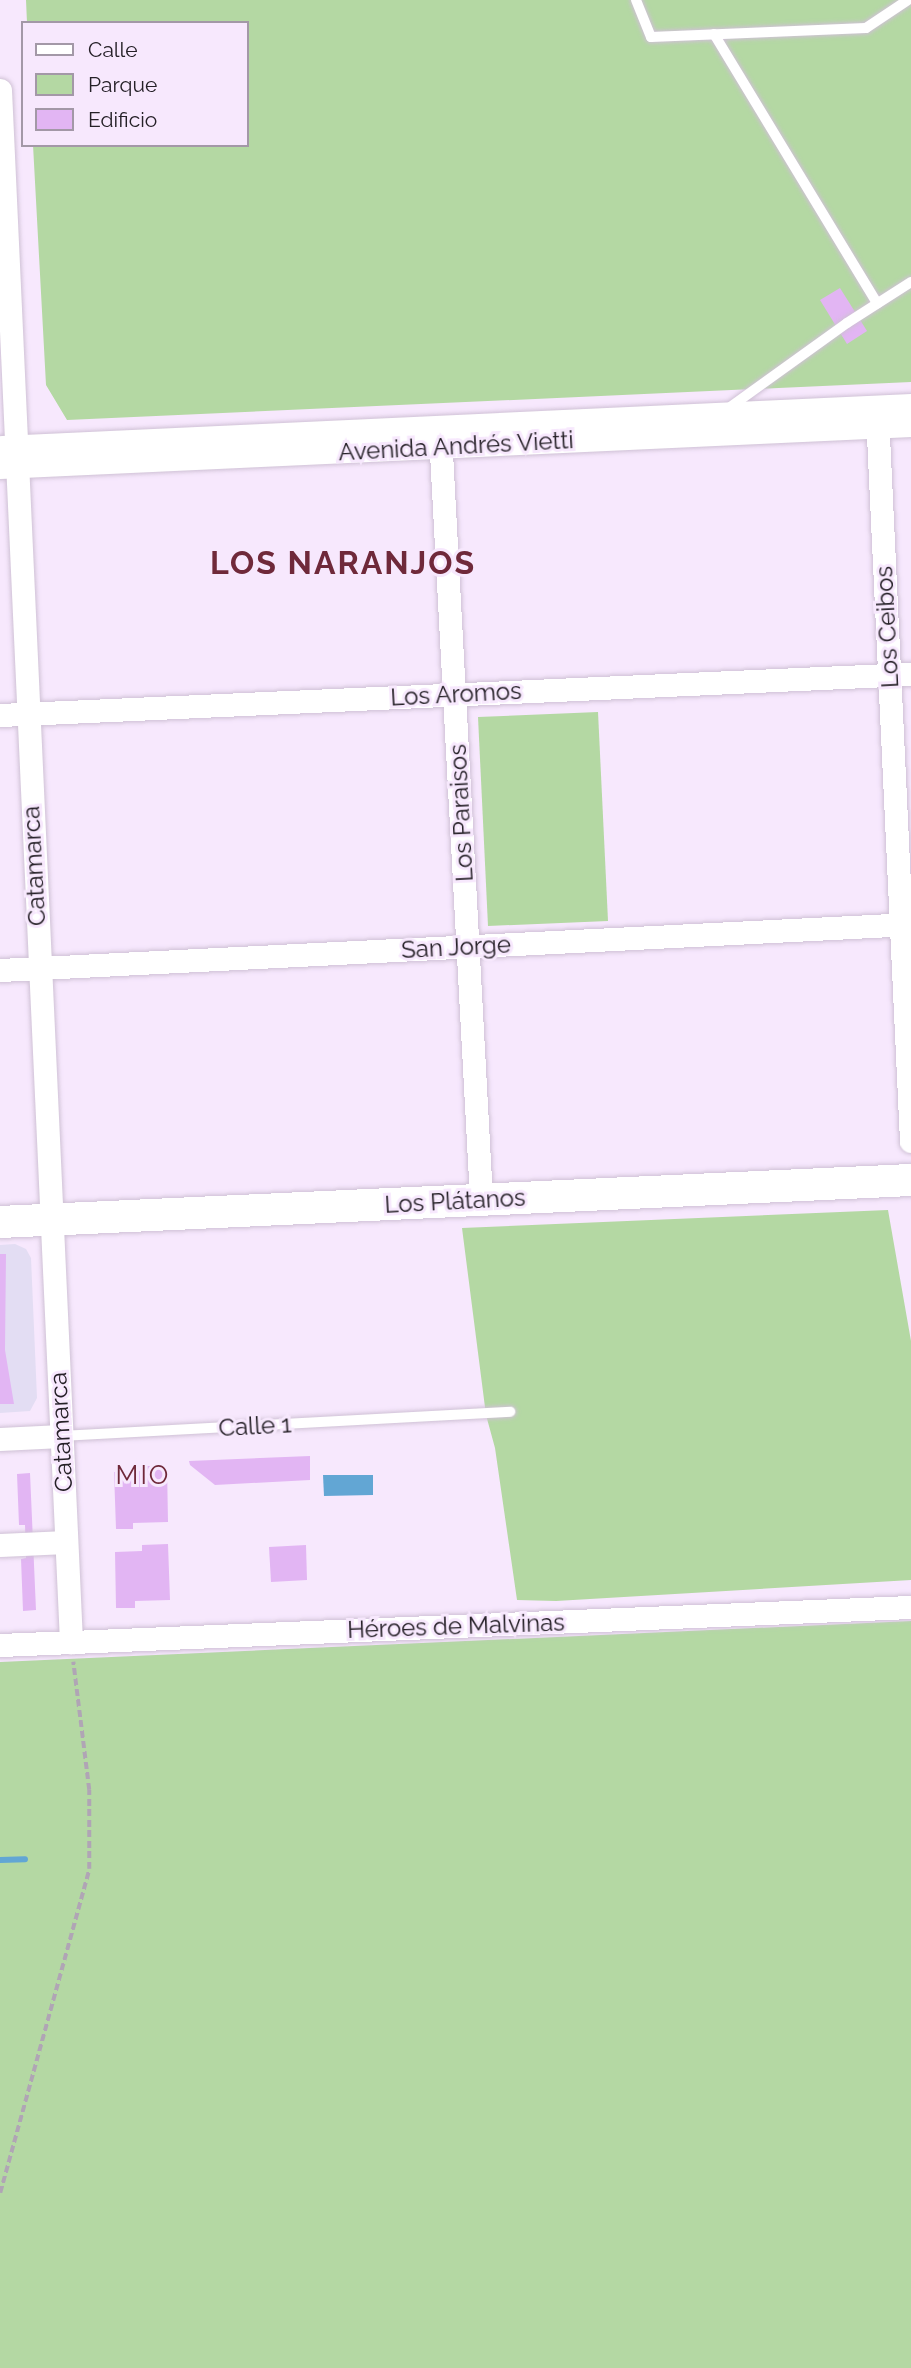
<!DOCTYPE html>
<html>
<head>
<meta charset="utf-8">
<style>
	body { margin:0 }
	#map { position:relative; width:911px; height:2368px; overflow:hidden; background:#f7e8fd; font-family:Raleway,sans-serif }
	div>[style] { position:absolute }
	.commercial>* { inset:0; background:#e3ddf3 }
	.green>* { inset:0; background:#b4d8a3 }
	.water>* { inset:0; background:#62a6d4 }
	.stream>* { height:6px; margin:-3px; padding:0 3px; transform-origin:3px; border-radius:3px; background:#62a6d4 }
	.building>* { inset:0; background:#e2b5f3 }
	.path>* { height:3.5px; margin-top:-1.75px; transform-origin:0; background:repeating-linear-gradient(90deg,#b0a5b5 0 7px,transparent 0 10.5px) }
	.roads { filter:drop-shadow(0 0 2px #cfc1d5) drop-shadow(0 0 2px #cfc1d5) }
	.lane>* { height:10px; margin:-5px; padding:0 5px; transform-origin:5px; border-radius:5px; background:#fff }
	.street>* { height:23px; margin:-11.5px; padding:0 11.5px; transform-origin:11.5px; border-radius:11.5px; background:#fff }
	.secondary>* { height:32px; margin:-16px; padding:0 16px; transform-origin:16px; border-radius:16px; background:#fff }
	span { translate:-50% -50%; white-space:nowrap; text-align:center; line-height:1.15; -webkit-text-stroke:6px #f7e8fd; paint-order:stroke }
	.street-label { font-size:24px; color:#252027 }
	.neighbourhood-label { font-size:26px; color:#6f293a; letter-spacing:2px }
	.district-label { font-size:32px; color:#6f293a; font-weight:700; letter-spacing:2px }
	.legend { position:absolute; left:21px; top:21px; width:228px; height:126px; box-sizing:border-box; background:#f7e8fd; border:2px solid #a398a7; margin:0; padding:9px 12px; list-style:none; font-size:21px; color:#252027 }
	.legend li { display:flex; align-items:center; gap:14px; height:35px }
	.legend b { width:35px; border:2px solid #a398a7 }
</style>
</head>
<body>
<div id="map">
	<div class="commercial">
		<i style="clip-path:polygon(15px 1244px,26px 1249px,31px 1258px,37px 1398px,30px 1411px,0 1413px,0 1245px)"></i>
	</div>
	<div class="green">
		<i style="clip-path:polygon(26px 0,911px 0,911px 382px,67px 420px,46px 385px,33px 145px,247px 145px,247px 23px,27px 23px)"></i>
		<i style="clip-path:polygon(598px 712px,608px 921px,488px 926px,478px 717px)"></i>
		<i style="clip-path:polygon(888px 1210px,911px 1341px,911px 1580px,556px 1601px,517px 1600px,495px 1448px,486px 1415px,462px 1228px)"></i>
		<i style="clip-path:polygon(911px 1621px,911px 2368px,0 2368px,0 1662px)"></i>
	</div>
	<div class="water">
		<i style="clip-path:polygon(323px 1475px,373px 1475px,373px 1495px,324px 1496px)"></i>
	</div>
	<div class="stream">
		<i style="left:0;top:1860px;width:25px;rotate:-2deg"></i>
	</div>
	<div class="building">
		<i style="clip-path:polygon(840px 288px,867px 331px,847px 344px,820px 300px)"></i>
		<i style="clip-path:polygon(0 1254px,6px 1254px,5px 1350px,14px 1404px,0 1404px)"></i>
		<i style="clip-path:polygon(310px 1456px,310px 1480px,215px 1485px,190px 1465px,189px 1461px)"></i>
		<i style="clip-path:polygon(142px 1466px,167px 1466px,168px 1522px,133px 1523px,133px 1529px,116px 1529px,114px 1472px,142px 1471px)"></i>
		<i style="clip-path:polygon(30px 1473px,36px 1610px,23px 1611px,21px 1559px,26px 1558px,25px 1525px,19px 1525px,17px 1474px)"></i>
		<i style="clip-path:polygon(168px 1544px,170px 1600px,135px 1601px,135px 1608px,116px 1608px,115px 1552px,142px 1551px,142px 1545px)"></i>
		<i style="clip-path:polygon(306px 1545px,307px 1580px,271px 1582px,269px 1547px)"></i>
	</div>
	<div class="path">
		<i style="left:0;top:2193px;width:336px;rotate:-74.6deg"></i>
		<i style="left:89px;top:1869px;width:79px;rotate:-90deg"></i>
		<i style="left:89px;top:1790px;width:129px;rotate:-97.1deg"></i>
	</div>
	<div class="roads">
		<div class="lane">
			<i style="left:636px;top:0;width:40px;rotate:68deg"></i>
			<i style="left:651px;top:37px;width:215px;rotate:-2.4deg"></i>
			<i style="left:866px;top:28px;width:50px;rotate:-33.7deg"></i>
			<i style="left:714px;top:34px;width:315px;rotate:58.8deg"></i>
			<i style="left:726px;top:410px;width:149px;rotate:-35.7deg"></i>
			<i style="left:847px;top:323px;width:76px;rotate:-32.6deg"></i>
			<i style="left:61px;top:1436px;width:450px;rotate:-3.1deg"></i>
		</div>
		<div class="street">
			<i style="left:0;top:90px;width:1554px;rotate:87.38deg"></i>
			<i style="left:877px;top:414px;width:728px;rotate:87.32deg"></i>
			<i style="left:440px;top:434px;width:766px;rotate:86.93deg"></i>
			<i style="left:2px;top:447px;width:910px;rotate:-2.65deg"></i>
			<i style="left:0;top:467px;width:912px;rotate:-2.64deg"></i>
			<i style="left:0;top:715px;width:912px;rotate:-2.58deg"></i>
			<i style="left:0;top:970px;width:912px;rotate:-2.89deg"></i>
			<i style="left:0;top:1439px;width:61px;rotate:-2.8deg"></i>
			<i style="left:0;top:1545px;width:66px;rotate:-2.6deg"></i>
			<i style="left:0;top:1645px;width:912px;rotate:-2.39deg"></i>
		</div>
		<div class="secondary">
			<i style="left:0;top:1222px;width:912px;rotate:-2.64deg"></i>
		</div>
	</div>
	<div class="street-label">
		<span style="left:456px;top:446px;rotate:-3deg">Avenida Andrés Vietti</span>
		<span style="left:887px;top:627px;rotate:-93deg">Los Ceibos</span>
		<span style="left:456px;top:694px;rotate:-3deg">Los Aromos</span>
		<span style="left:461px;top:813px;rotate:-93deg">Los Paraisos</span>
		<span style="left:34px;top:866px;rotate:-93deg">Catamarca</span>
		<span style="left:456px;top:947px;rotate:-3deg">San Jorge</span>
		<span style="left:455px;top:1201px;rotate:-3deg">Los Plátanos</span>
		<span style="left:255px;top:1426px;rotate:-3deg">Calle 1</span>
		<span style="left:61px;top:1432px;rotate:-93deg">Catamarca</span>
		<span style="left:456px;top:1626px;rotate:-2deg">Héroes de Malvinas</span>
	</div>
	<div class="neighbourhood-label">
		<span style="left:143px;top:1476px">MIO</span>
	</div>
	<div class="district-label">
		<span style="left:343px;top:563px">LOS NARANJOS</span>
	</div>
	<ul class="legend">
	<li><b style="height:9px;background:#fff"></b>Calle</li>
	<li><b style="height:19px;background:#b4d8a3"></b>Parque</li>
	<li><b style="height:19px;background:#e2b5f3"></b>Edificio</li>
	</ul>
</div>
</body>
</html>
